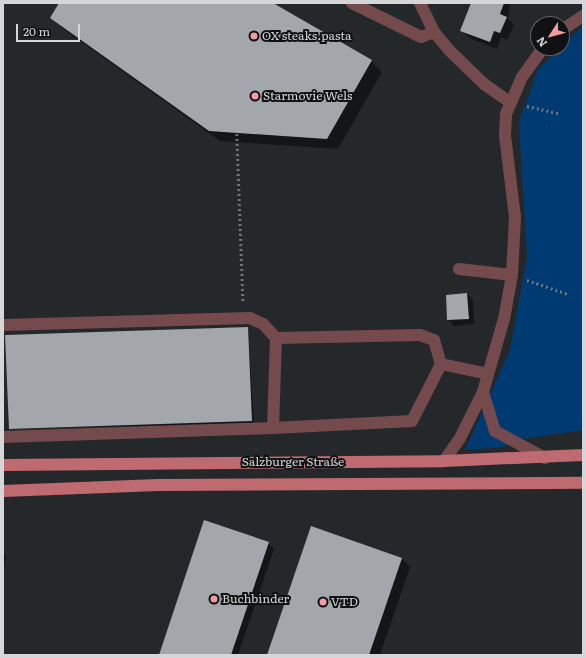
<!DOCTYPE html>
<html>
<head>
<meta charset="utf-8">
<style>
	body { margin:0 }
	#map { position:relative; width:586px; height:658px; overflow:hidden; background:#25282b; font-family:Literata,serif }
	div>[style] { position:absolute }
	.green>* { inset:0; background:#003a73 }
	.shadow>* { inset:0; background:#0007 }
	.building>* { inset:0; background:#a3a6aa }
	.path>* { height:2.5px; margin-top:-1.25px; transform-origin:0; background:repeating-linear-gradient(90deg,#737578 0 2px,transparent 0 5px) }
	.minor>* { height:12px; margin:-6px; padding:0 6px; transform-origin:6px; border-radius:6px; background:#744a4d }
	.major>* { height:12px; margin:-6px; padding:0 6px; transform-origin:6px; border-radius:6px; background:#bf6a70 }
	.dots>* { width:11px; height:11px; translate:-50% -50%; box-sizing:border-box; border:2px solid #0f1112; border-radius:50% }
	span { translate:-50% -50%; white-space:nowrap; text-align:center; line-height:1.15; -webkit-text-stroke:4px #0f1112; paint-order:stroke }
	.poi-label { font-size:12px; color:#d4d6d8 }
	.left { translate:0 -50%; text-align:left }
	.street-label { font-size:12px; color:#d4d6d8 }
	.frame { position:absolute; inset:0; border:4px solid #d4d6d8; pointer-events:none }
	.north { position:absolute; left:530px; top:16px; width:40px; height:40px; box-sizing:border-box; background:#0f1112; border:1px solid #5e6061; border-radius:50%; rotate:234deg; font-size:11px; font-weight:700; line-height:16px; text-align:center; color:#d4d6d8 }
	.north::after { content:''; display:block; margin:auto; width:14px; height:18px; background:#f49aa0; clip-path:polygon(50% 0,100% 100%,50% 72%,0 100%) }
	.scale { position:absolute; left:16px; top:24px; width:64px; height:18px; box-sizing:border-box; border:2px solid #d4d6d8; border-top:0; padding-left:5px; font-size:12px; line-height:14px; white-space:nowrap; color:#d4d6d8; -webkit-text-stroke:3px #0f1112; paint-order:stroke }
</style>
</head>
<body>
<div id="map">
	<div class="green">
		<i style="clip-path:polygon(583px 26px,583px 430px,523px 439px,502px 447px,465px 450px,510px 350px,527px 257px,519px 122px,538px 69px)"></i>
	</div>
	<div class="shadow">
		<i style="clip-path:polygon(60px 3px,271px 3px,371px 61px,382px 72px,338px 149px,220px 141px,62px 28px,51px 18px)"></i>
		<i style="clip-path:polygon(472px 3px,510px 3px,508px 19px,514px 25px,507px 40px,501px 37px,497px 49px,469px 38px,462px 30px)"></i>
		<i style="clip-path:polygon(467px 294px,473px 300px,474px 324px,454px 326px,448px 320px)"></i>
		<i style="clip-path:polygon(248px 328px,254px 423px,10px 429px)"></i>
		<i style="clip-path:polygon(268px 543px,274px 549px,238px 655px,160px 655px)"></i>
		<i style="clip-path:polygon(3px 554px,6px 556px,3px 572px)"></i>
		<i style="clip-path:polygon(402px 559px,410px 567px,380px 655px,268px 655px)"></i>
	</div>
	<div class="building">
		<i style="clip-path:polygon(59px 3px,273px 3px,372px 60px,327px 139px,209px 131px,50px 18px)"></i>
		<i style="clip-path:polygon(471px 3px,504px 3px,500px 14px,507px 17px,500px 33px,494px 31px,490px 42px,460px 31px)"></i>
		<i style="clip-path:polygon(467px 293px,469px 319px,447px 320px,446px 295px)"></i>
		<i style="clip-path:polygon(248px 327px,252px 421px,9px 429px,5px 335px)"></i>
		<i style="clip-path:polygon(204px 520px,269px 542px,231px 655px,159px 655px)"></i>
		<i style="clip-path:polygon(311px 526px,402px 558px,369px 655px,267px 655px)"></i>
	</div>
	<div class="path">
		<i style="left:527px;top:106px;width:32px;rotate:13deg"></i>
		<i style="left:237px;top:134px;width:167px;rotate:87.9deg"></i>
		<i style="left:527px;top:280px;width:43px;rotate:18.9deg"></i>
	</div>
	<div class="minor">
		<i style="left:352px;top:3px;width:77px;rotate:26.2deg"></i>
		<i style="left:421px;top:37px;width:14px;rotate:-21deg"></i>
		<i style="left:420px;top:3px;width:32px;rotate:64deg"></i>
		<i style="left:434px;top:32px;width:25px;rotate:50deg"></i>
		<i style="left:450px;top:51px;width:47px;rotate:44.1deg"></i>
		<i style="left:484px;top:84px;width:32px;rotate:35deg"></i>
		<i style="left:562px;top:30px;width:25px;rotate:-34deg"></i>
		<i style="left:459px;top:269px;width:53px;rotate:6.5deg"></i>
		<i style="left:3px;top:325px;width:247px;rotate:-1.6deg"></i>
		<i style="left:250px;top:318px;width:14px;rotate:25deg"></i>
		<i style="left:263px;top:324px;width:19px;rotate:47deg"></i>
		<i style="left:276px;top:338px;width:90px;rotate:91.9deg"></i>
		<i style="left:273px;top:428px;width:139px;rotate:-2.9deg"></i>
		<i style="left:412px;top:421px;width:64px;rotate:-63deg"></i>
		<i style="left:441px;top:364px;width:48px;rotate:12deg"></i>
		<i style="left:276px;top:338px;width:144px;rotate:-1.2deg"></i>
		<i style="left:420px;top:335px;width:15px;rotate:20deg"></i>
		<i style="left:434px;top:340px;width:25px;rotate:74deg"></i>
		<i style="left:483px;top:392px;width:41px;rotate:72.9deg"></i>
		<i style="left:495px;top:431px;width:57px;rotate:28.4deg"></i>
		<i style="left:3px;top:437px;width:270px;rotate:-1.9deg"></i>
		<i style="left:444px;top:461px;width:28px;rotate:-55deg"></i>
		<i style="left:460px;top:438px;width:51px;rotate:-63.4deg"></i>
		<i style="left:483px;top:392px;width:76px;rotate:-74deg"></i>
		<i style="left:504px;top:319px;width:45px;rotate:-79.7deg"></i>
		<i style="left:512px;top:275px;width:58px;rotate:-87deg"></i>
		<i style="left:515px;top:217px;width:83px;rotate:-97deg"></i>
		<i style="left:505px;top:135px;width:21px;rotate:-87deg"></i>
		<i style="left:506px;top:114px;width:40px;rotate:-66.6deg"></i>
		<i style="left:522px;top:77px;width:36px;rotate:-54deg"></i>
	</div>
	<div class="major">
		<i style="left:3px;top:465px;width:441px;rotate:-0.5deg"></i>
		<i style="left:444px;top:461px;width:139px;rotate:-2.5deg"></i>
		<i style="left:3px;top:491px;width:155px;rotate:-2.2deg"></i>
		<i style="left:158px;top:485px;width:425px;rotate:-0.3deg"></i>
	</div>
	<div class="dots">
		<i style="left:254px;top:36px;background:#f49aa0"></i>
		<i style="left:255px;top:96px;background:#f49aa0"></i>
		<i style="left:214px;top:599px;background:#f49aa0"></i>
		<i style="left:323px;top:602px;background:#f49aa0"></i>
	</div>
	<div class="poi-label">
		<span class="left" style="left:262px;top:36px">OX steaks.pasta</span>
		<span class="left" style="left:263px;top:96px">Starmovie Wels</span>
		<span class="left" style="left:222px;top:599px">Buchbinder</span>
		<span class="left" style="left:331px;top:602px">VTD</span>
	</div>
	<div class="street-label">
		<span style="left:293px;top:462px">Salzburger Straße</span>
	</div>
	<div class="frame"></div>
	<div class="north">N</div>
	<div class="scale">20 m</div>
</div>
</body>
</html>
